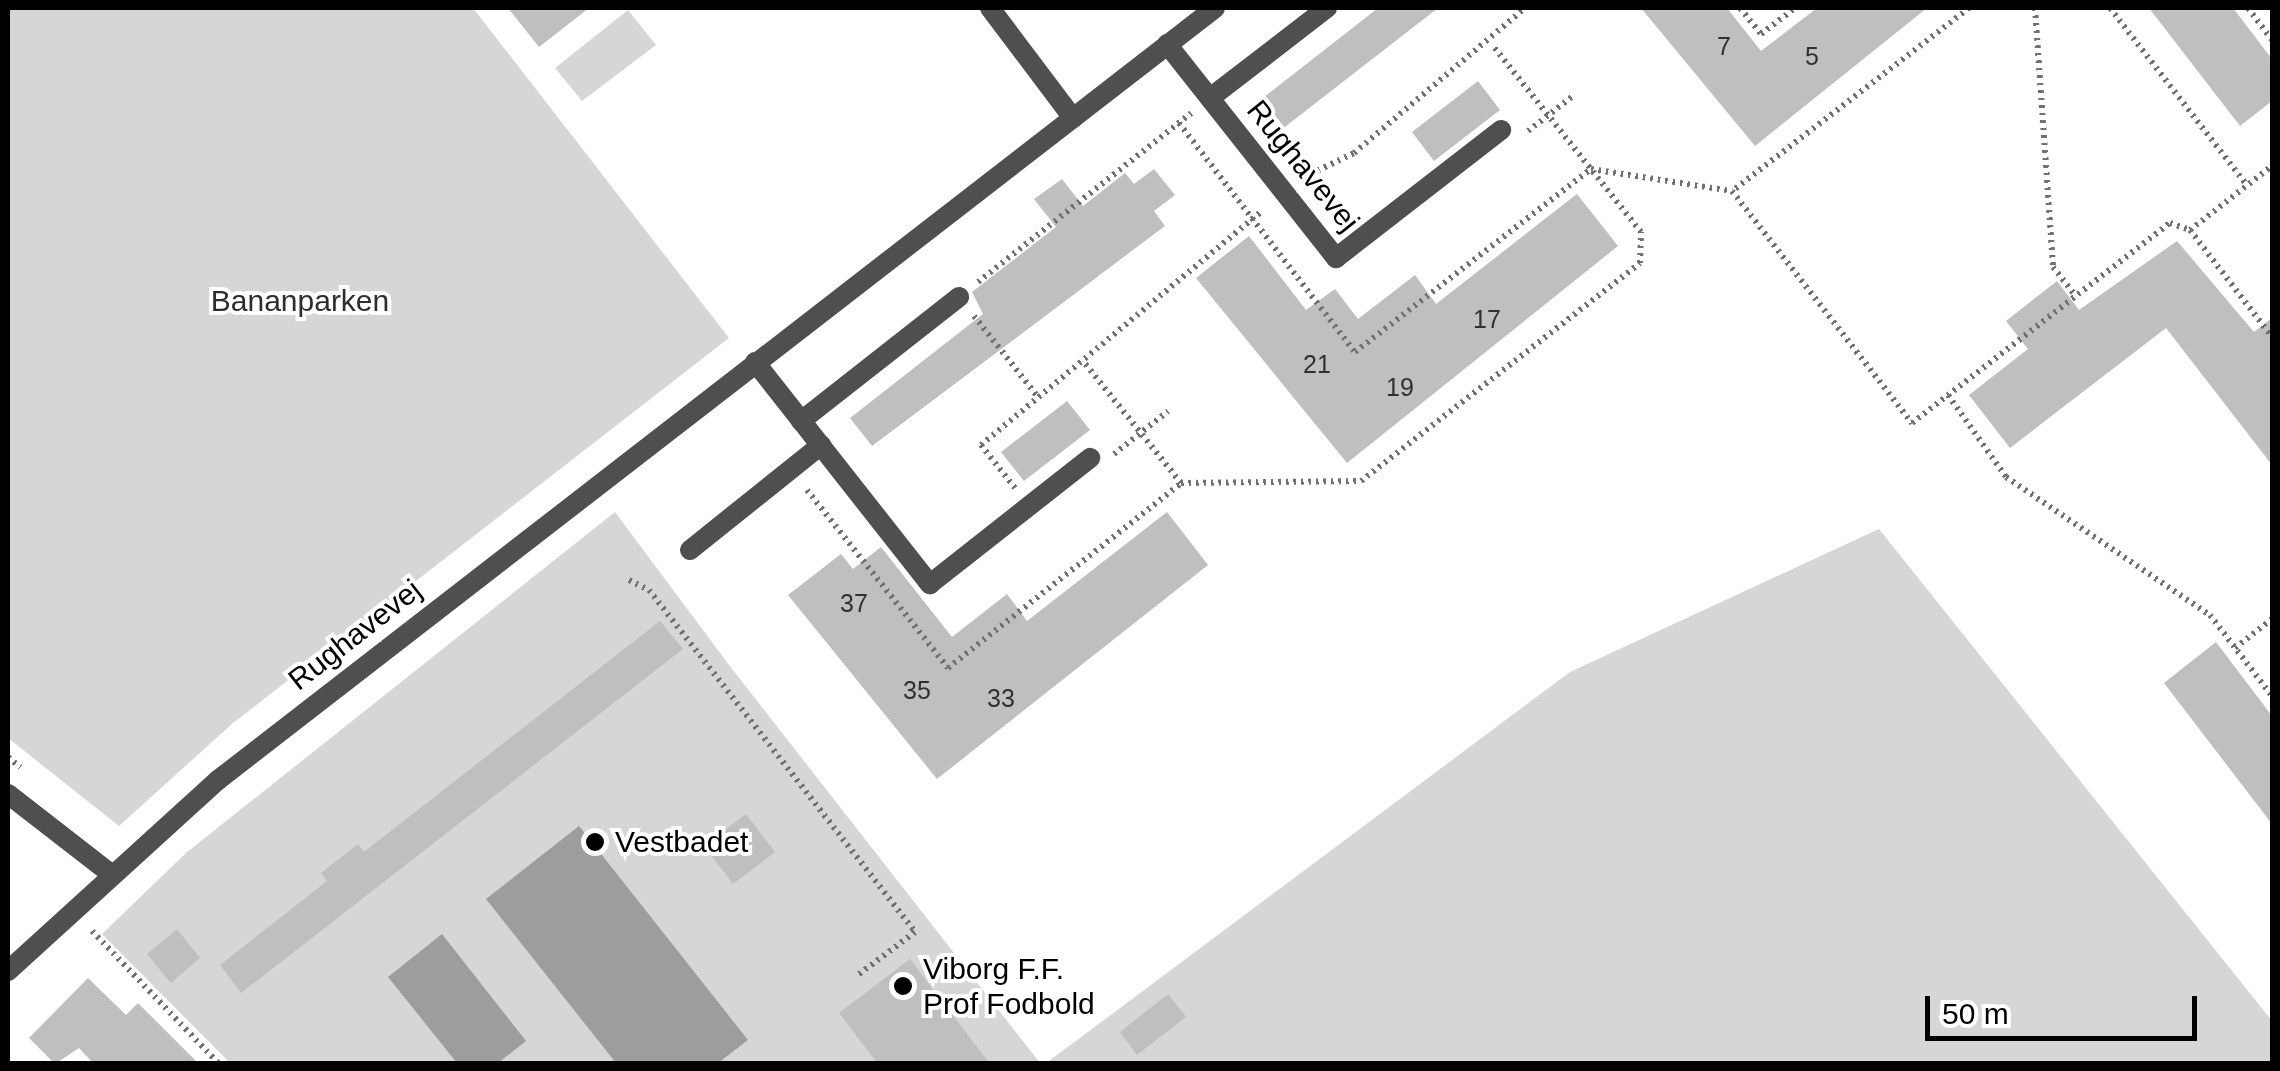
<!DOCTYPE html>
<html>
<head>
<meta charset="utf-8">
<style>
	body { margin:0 }
	#map { position:relative; width:2280px; height:1071px; overflow:hidden; background:#fff; font-family:Arial,sans-serif }
	div>[style] { position:absolute }
	.green>* { inset:0; background:#d6d6d6 }
	.water>* { inset:0; background:#9d9d9d }
	.building>* { inset:0; background:#bfbfbf }
	.path>* { height:6px; margin-top:-3px; transform-origin:0; background:repeating-linear-gradient(90deg,#717171 0 2.5px,transparent 0 7.5px) }
	.service>* { height:20px; margin:-10px; padding:0 10px; transform-origin:10px; border-radius:10px; background:#4f4f4f }
	.minor>* { height:20px; margin:-10px; padding:0 10px; transform-origin:10px; border-radius:10px; background:#4f4f4f }
	.dots>* { width:28px; height:28px; translate:-50% -50%; box-sizing:border-box; border:5px solid #fff; border-radius:50% }
	span { translate:-50% -50%; white-space:nowrap; text-align:center; line-height:1.15; -webkit-text-stroke:8px #fff; paint-order:stroke }
	.number-label { font-size:25px; color:#303030 }
	.number-label span { -webkit-text-stroke-width:0 }
	.street-label { font-size:30px; color:#000 }
	.park-label { font-size:30px; color:#2d2d2d }
	.poi-label { font-size:30px; color:#000 }
	.left { translate:0 -50%; text-align:left }
	.frame { position:absolute; inset:0; border:10px solid #000; pointer-events:none }
	.scale { position:absolute; left:1925px; top:996px; width:272px; height:45px; box-sizing:border-box; border:5px solid #000; border-top:0; padding-left:12px; font-size:30px; line-height:35px; white-space:nowrap; color:#000; -webkit-text-stroke:8px #fff; paint-order:stroke }
</style>
</head>
<body>
<div id="map">
	<div class="green">
		<i style="clip-path:polygon(8px 8px,473px 8px,729px 338px,233px 723px,119px 826px,8px 738px)"></i>
		<i style="clip-path:polygon(628px 10px,656px 45px,582px 101px,555px 68px)"></i>
		<i style="clip-path:polygon(615px 512px,729px 665px,1040px 1063px,230px 1063px,102px 934px,186px 853px)"></i>
		<i style="clip-path:polygon(1879px 529px,2272px 1021px,2272px 1064px,1045px 1064px,1570px 672px)"></i>
	</div>
	<div class="water">
		<i style="clip-path:polygon(579px 826px,748px 1040px,718px 1063px,616px 1063px,486px 899px)"></i>
		<i style="clip-path:polygon(442px 934px,526px 1041px,498px 1063px,457px 1063px,388px 977px)"></i>
	</div>
	<div class="building">
		<i style="clip-path:polygon(508px 8px,589px 8px,539px 47px)"></i>
		<i style="clip-path:polygon(1378px 8px,1438px 8px,1281px 130px,1259px 101px)"></i>
		<i style="clip-path:polygon(1641px 8px,1727px 8px,1761px 51px,1817px 8px,1927px 8px,1755px 146px)"></i>
		<i style="clip-path:polygon(2149px 8px,2233px 8px,2272px 59px,2272px 101px,2240px 126px)"></i>
		<i style="clip-path:polygon(1478px 81px,1500px 110px,1434px 161px,1412px 132px)"></i>
		<i style="clip-path:polygon(1154px 169px,1175px 195px,1154px 211px,1165px 226px,872px 446px,850px 418px,983px 314px,972px 292px,1056px 227px,1034px 199px,1062px 179px,1083px 206px,1125px 173px,1134px 184px)"></i>
		<i style="clip-path:polygon(1577px 194px,1618px 246px,1347px 463px,1196px 278px,1249px 236px,1306px 310px,1335px 289px,1358px 319px,1415px 275px,1436px 304px)"></i>
		<i style="clip-path:polygon(2177px 241px,2254px 332px,2272px 318px,2272px 465px,2166px 328px,2010px 448px,1969px 395px,2028px 349px,2006px 321px,2057px 281px,2079px 310px)"></i>
		<i style="clip-path:polygon(1067px 401px,1090px 430px,1024px 481px,1001px 452px)"></i>
		<i style="clip-path:polygon(1167px 512px,1208px 565px,937px 779px,788px 595px,841px 554px,853px 569px,881px 547px,952px 637px,1007px 594px,1027px 621px)"></i>
		<i style="clip-path:polygon(660px 621px,683px 649px,241px 993px,220px 965px,327px 881px,321px 873px,358px 844px,364px 852px)"></i>
		<i style="clip-path:polygon(2216px 642px,2272px 716px,2272px 824px,2164px 683px)"></i>
		<i style="clip-path:polygon(746px 814px,775px 852px,733px 884px,704px 846px)"></i>
		<i style="clip-path:polygon(177px 929px,200px 958px,171px 983px,147px 954px)"></i>
		<i style="clip-path:polygon(910px 959px,990px 1064px,878px 1064px,839px 1013px)"></i>
		<i style="clip-path:polygon(88px 978px,126px 1015px,138px 1003px,199px 1064px,94px 1064px,79px 1048px,55px 1064px,29px 1038px)"></i>
		<i style="clip-path:polygon(1168px 994px,1186px 1017px,1137px 1055px,1120px 1032px)"></i>
	</div>
	<div class="path">
		<i style="left:1740px;top:8px;width:33px;rotate:51deg"></i>
		<i style="left:1761px;top:34px;width:43px;rotate:-37.4deg"></i>
		<i style="left:1969px;top:8px;width:299px;rotate:142.3deg"></i>
		<i style="left:1732px;top:191px;width:294px;rotate:52.2deg"></i>
		<i style="left:1912px;top:423px;width:326px;rotate:-37.8deg"></i>
		<i style="left:2170px;top:223px;width:21px;rotate:19deg"></i>
		<i style="left:2190px;top:230px;width:104px;rotate:-38deg"></i>
		<i style="left:2035px;top:8px;width:260px;rotate:86deg"></i>
		<i style="left:2053px;top:267px;width:37px;rotate:52deg"></i>
		<i style="left:2110px;top:8px;width:224px;rotate:52.3deg"></i>
		<i style="left:2248px;top:8px;width:40px;rotate:53deg"></i>
		<i style="left:1179px;top:123px;width:289px;rotate:52.5deg"></i>
		<i style="left:1355px;top:352px;width:299px;rotate:-37.8deg"></i>
		<i style="left:1591px;top:169px;width:143px;rotate:8.9deg"></i>
		<i style="left:1528px;top:131px;width:58px;rotate:-38deg"></i>
		<i style="left:1304px;top:177px;width:55px;rotate:-25.6deg"></i>
		<i style="left:1354px;top:153px;width:224px;rotate:-40.3deg"></i>
		<i style="left:2190px;top:230px;width:135px;rotate:52.5deg"></i>
		<i style="left:978px;top:282px;width:272px;rotate:-38.4deg"></i>
		<i style="left:974px;top:316px;width:103px;rotate:51.7deg"></i>
		<i style="left:1948px;top:395px;width:100px;rotate:54.7deg"></i>
		<i style="left:2006px;top:477px;width:246px;rotate:34.1deg"></i>
		<i style="left:2210px;top:615px;width:102px;rotate:52.6deg"></i>
		<i style="left:1114px;top:454px;width:69px;rotate:-38.5deg"></i>
		<i style="left:1181px;top:483px;width:180px;rotate:-0.6deg"></i>
		<i style="left:1361px;top:481px;width:354px;rotate:-38deg"></i>
		<i style="left:1640px;top:263px;width:31px;rotate:-88deg"></i>
		<i style="left:1641px;top:232px;width:239px;rotate:-128.5deg"></i>
		<i style="left:1015px;top:488px;width:55px;rotate:-128.3deg"></i>
		<i style="left:981px;top:445px;width:367px;rotate:-39.8deg"></i>
		<i style="left:807px;top:490px;width:227px;rotate:51.6deg"></i>
		<i style="left:948px;top:668px;width:298px;rotate:-38.4deg"></i>
		<i style="left:1181px;top:483px;width:156px;rotate:-128.8deg"></i>
		<i style="left:629px;top:580px;width:22px;rotate:27deg"></i>
		<i style="left:649px;top:590px;width:433px;rotate:52.1deg"></i>
		<i style="left:915px;top:932px;width:71px;rotate:143deg"></i>
		<i style="left:2235px;top:648px;width:47px;rotate:-38.1deg"></i>
		<i style="left:8px;top:757px;width:16px;rotate:40deg"></i>
		<i style="left:92px;top:931px;width:184px;rotate:46.3deg"></i>
	</div>
	<div class="service">
		<i style="left:1210px;top:98px;width:148px;rotate:-37.6deg"></i>
		<i style="left:801px;top:421px;width:201px;rotate:-38.1deg"></i>
		<i style="left:690px;top:550px;width:168px;rotate:-38.7deg"></i>
		<i style="left:8px;top:794px;width:129px;rotate:37.8deg"></i>
	</div>
	<div class="minor">
		<i style="left:990px;top:8px;width:138px;rotate:53deg"></i>
		<i style="left:1167px;top:44px;width:273px;rotate:51.7deg"></i>
		<i style="left:1336px;top:258px;width:209px;rotate:-37.8deg"></i>
		<i style="left:755px;top:362px;width:283px;rotate:51.8deg"></i>
		<i style="left:930px;top:584px;width:204px;rotate:-38.2deg"></i>
		<i style="left:8px;top:971px;width:284px;rotate:-42.3deg"></i>
		<i style="left:218px;top:780px;width:1261px;rotate:-37.75deg"></i>
	</div>
	<div class="dots">
		<i style="left:595px;top:842px;background:#000"></i>
		<i style="left:903px;top:986px;background:#000"></i>
	</div>
	<div class="number-label">
		<span style="left:1724px;top:46px">7</span>
		<span style="left:1812px;top:56px">5</span>
		<span style="left:1487px;top:319px">17</span>
		<span style="left:1317px;top:364px">21</span>
		<span style="left:1400px;top:387px">19</span>
		<span style="left:854px;top:603px">37</span>
		<span style="left:917px;top:690px">35</span>
		<span style="left:1001px;top:698px">33</span>
	</div>
	<div class="street-label">
		<span style="left:1303px;top:166px;rotate:51deg">Rughavevej</span>
		<span style="left:355px;top:635px;rotate:-38deg">Rughavevej</span>
	</div>
	<div class="park-label">
		<span style="left:300px;top:301px">Bananparken</span>
	</div>
	<div class="poi-label">
		<span class="left" style="left:615px;top:842px">Vestbadet</span>
		<span class="left" style="left:923px;top:986px">Viborg F.F.<br>Prof Fodbold</span>
	</div>
	<div class="frame"></div>
	<div class="scale">50 m</div>
</div>
</body>
</html>
